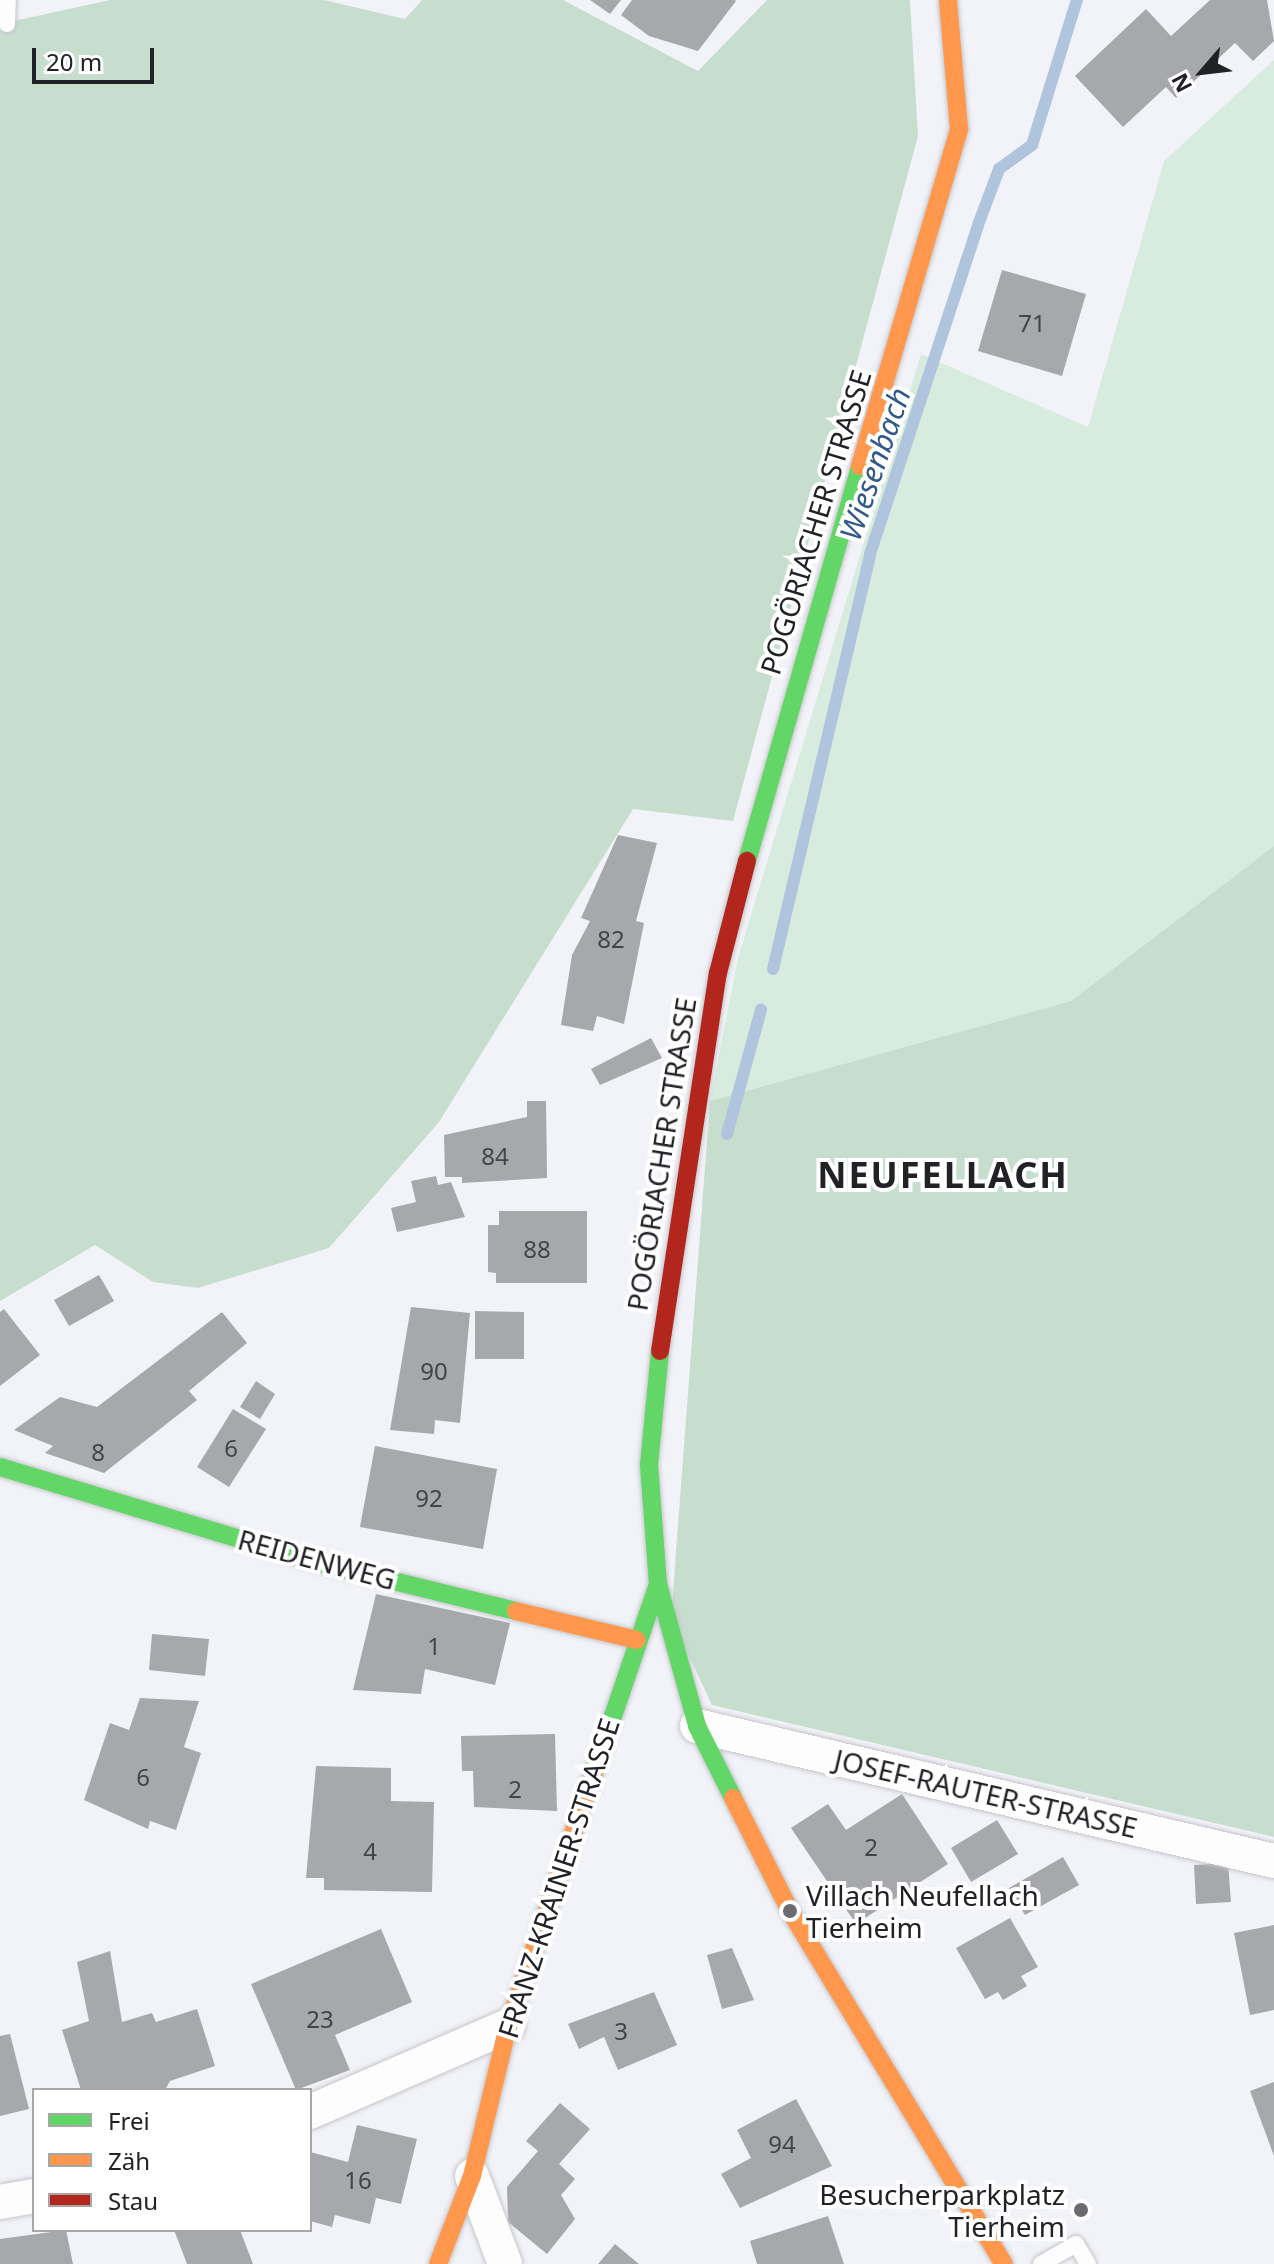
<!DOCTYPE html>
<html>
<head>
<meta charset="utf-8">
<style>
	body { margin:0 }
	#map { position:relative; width:1274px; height:2264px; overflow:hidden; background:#f2f3f8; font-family:"Noto Sans",sans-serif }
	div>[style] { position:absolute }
	.green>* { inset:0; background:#d8ebdf }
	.forest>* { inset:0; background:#c7decf }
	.stream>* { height:12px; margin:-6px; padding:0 6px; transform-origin:6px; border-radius:6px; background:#b0c4de }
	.building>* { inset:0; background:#a7a8ac }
	.roads { filter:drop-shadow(0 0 2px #c5c6ca) drop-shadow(0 0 2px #c5c6ca) }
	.lane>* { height:16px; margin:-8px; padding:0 8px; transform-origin:8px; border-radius:8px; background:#fdfdfe }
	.street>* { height:34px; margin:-17px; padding:0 17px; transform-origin:17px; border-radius:17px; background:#fdfdfe }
	.fast>* { height:18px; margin:-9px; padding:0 9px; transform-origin:9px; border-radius:9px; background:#63d668 }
	.slow>* { height:18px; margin:-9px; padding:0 9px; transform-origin:9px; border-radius:9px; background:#ff974d }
	.jam>* { height:18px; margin:-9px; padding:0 9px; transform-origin:9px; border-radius:9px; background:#b3261e }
	.dots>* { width:22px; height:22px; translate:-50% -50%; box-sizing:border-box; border:4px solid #fff; border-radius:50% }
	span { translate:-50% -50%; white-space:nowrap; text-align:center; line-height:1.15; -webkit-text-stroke:8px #fff; paint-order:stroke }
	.number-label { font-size:24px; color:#424448 }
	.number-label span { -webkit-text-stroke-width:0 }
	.street-label { font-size:28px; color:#212226 }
	.poi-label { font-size:28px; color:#212226 }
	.left { translate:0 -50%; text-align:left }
	.right { translate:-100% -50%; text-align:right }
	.water-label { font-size:30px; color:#315989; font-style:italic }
	.district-label { font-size:36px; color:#212226; font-weight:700; letter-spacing:2px }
	.legend { position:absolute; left:32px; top:2088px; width:280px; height:144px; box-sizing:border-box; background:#fff; border:2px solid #a6a7a8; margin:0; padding:10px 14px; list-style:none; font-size:24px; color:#212226 }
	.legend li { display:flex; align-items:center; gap:16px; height:40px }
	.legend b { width:40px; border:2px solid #a6a7a8 }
	.north { position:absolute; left:1162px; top:32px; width:80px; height:80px; -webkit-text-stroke:6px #fff; paint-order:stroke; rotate:242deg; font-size:22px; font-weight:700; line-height:32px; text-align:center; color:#212226 }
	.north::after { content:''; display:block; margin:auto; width:28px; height:36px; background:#212226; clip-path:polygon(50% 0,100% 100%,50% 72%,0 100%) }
	.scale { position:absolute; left:32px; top:48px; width:122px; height:36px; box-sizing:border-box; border:4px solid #212226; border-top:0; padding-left:10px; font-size:24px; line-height:28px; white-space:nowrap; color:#212226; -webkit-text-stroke:6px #fff; paint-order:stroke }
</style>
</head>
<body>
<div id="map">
	<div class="green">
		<i style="clip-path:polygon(1274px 60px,1274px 846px,1071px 1001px,710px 1101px,738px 958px,921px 354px,1088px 427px,1164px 161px)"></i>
	</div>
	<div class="forest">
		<i style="clip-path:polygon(110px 0,324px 0,405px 19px,422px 0,563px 0,698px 71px,767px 0,910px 0,918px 136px,733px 821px,633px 809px,439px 1122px,329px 1248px,198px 1288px,153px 1282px,95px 1245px,0 1301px,0 24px)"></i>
		<i style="clip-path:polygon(1274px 846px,1274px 1837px,712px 1705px,671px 1618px,710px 1101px,1071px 1001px)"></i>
	</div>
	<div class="stream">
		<i style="left:773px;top:969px;width:426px;rotate:-76.8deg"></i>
		<i style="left:870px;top:554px;width:346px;rotate:-71.8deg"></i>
		<i style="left:978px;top:225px;width:60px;rotate:-69.4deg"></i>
		<i style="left:999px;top:169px;width:41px;rotate:-36deg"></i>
		<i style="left:1032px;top:145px;width:152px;rotate:-72.8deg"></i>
		<i style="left:727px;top:1134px;width:129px;rotate:-74.7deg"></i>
	</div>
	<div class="building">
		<i style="clip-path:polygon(590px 0,621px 0,610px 14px)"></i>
		<i style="clip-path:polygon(632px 0,735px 0,736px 1px,698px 51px,649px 36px,621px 15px)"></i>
		<i style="clip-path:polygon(1210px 0,1267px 0,1274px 41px,1253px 61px,1235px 43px,1176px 98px,1166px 87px,1123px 127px,1075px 76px,1146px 9px,1171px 36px)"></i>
		<i style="clip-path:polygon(1002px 270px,1086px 294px,1062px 376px,978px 351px)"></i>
		<i style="clip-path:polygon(618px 835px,657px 843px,636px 921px,644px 923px,624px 1024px,597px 1016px,593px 1031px,561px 1025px,572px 955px,590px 921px,581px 918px)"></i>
		<i style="clip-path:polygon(651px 1038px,662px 1058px,600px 1085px,591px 1069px)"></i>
		<i style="clip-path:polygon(527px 1101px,546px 1101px,547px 1178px,462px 1183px,462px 1177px,445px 1177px,444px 1135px,527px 1117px)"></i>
		<i style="clip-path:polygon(436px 1176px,438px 1185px,451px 1182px,465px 1217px,397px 1232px,391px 1208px,416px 1202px,411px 1181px)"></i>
		<i style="clip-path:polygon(499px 1211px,587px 1211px,587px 1283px,496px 1283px,496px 1273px,488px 1272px,488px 1225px,499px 1225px)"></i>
		<i style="clip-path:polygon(99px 1275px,114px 1301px,69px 1326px,54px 1300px)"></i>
		<i style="clip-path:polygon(411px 1307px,470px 1313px,460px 1423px,435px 1420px,434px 1434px,390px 1430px)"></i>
		<i style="clip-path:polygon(4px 1309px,40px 1355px,0 1386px,0 1312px)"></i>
		<i style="clip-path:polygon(475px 1311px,524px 1312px,524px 1359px,475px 1359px)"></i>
		<i style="clip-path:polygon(222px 1312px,247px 1343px,189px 1391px,197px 1400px,104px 1473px,45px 1453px,53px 1446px,14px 1430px,60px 1397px,97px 1407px)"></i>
		<i style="clip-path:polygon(256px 1381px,275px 1394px,260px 1419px,240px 1407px)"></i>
		<i style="clip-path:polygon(233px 1409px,266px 1429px,229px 1487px,197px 1467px)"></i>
		<i style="clip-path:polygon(375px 1446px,497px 1469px,483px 1549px,360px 1527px)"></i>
		<i style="clip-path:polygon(376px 1594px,510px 1623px,495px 1685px,425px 1669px,421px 1694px,353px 1690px)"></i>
		<i style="clip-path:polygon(152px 1634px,209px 1639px,205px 1676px,149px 1670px)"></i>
		<i style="clip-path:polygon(140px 1698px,199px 1701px,184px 1747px,201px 1753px,176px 1830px,150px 1821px,148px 1829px,84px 1800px,110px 1723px,129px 1730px)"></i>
		<i style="clip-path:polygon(555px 1734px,557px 1811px,474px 1807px,473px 1771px,462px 1771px,461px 1736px)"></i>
		<i style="clip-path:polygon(316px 1766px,391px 1768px,391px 1801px,434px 1802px,432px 1892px,324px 1890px,324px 1878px,306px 1878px)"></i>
		<i style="clip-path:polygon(902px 1794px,948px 1864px,856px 1924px,791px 1828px,828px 1804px,846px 1830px)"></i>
		<i style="clip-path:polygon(997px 1820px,1018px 1854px,971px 1882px,951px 1848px)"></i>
		<i style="clip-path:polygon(1063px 1857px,1079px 1885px,1025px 1915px,1009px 1888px)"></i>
		<i style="clip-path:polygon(1228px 1863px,1231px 1902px,1196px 1904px,1194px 1865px)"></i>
		<i style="clip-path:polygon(1010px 1918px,1038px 1967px,1021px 1976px,1027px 1986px,1003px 2000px,998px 1992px,985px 1999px,956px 1948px)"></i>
		<i style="clip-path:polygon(1274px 1925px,1274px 2010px,1250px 2015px,1234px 1933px)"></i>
		<i style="clip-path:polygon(381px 1929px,412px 2002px,335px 2035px,350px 2070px,296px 2090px,251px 1984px)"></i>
		<i style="clip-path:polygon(732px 1948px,754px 2000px,722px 2009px,707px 1955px)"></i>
		<i style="clip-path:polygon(110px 1951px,122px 2022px,152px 2013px,156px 2022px,197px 2009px,215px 2066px,170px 2081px,165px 2090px,81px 2090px,62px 2030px,89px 2021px,77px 1962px)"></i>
		<i style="clip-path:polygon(654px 1992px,677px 2045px,618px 2070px,604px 2037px,579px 2049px,568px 2024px)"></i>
		<i style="clip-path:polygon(10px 2034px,29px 2109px,0 2116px,0 2036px)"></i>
		<i style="clip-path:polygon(1274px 2082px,1274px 2156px,1250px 2091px)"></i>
		<i style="clip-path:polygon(796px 2099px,832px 2166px,740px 2208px,721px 2174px,751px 2158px,737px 2130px)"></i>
		<i style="clip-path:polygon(560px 2103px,590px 2129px,559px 2164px,575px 2179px,561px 2195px,575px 2219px,547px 2254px,508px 2222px,507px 2187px,538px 2151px,526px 2141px)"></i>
		<i style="clip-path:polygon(357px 2125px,417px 2139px,401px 2204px,376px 2198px,370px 2224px,335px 2215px,332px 2227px,310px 2221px,310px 2152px,348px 2162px)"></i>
		<i style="clip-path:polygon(828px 2216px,844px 2264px,757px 2264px,750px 2241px)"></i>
		<i style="clip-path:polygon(66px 2230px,73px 2264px,0 2264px,0 2239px)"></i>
		<i style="clip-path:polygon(174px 2230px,240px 2230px,253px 2264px,187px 2264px)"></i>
		<i style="clip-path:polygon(615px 2244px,639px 2264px,598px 2264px)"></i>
	</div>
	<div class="roads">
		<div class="lane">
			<i style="left:7px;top:24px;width:24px;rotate:-88deg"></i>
			<i style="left:1041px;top:2264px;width:40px;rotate:-29.7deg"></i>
			<i style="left:1076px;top:2244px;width:23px;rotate:59deg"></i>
		</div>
		<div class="street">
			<i style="left:697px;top:1726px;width:593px;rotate:13.17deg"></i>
			<i style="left:310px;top:2112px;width:216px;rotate:-23.5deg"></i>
			<i style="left:472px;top:2176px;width:94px;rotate:69.4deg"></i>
			<i style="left:0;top:2202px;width:35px;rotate:-10deg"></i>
		</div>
		<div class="fast">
			<i style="left:747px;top:861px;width:411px;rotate:-74deg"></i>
			<i style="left:660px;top:1351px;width:115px;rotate:95.5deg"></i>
			<i style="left:649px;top:1465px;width:119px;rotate:85.7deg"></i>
			<i style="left:658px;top:1584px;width:147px;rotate:74.6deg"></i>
			<i style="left:697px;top:1726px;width:80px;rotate:63.4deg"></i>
			<i style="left:0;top:1467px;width:334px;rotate:16.7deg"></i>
			<i style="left:320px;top:1563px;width:202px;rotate:13.8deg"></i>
			<i style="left:594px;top:1772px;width:199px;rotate:-71.2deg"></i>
		</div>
		<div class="slow">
			<i style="left:860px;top:466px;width:351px;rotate:-73.6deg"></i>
			<i style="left:959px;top:129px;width:129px;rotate:-94.9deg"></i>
			<i style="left:516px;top:1611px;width:124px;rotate:13.5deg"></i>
			<i style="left:733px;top:1798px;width:127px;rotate:63.2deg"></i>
			<i style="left:790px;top:1911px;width:413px;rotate:58.8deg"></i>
			<i style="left:438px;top:2264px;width:94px;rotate:-68.9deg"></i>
			<i style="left:472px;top:2176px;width:154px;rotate:-76.5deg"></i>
			<i style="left:508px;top:2026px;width:268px;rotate:-71.3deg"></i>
		</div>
		<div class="jam">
			<i style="left:660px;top:1351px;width:382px;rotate:-81.3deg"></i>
			<i style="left:718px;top:973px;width:116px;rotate:-75.5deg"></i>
		</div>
	</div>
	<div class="dots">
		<i style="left:790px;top:1911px;background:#6a6b70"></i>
		<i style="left:1081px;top:2210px;background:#6a6b70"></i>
	</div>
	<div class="number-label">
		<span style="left:1032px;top:323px">71</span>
		<span style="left:611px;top:939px">82</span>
		<span style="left:495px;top:1156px">84</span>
		<span style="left:537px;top:1249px">88</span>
		<span style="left:434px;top:1371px">90</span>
		<span style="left:231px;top:1448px">6</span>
		<span style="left:98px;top:1452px">8</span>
		<span style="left:429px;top:1498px">92</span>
		<span style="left:434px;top:1646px">1</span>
		<span style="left:143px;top:1777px">6</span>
		<span style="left:515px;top:1789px">2</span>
		<span style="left:871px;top:1847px">2</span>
		<span style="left:370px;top:1851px">4</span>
		<span style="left:320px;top:2019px">23</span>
		<span style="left:621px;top:2031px">3</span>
		<span style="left:782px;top:2144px">94</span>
		<span style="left:358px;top:2180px">16</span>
	</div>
	<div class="street-label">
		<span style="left:815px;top:522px;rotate:-73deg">POGÖRIACHER STRASSE</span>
		<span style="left:661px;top:1154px;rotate:-81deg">POGÖRIACHER STRASSE</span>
		<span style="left:317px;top:1559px;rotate:15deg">REIDENWEG</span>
		<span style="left:986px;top:1793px;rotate:13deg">JOSEF-RAUTER-STRASSE</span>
		<span style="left:558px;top:1878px;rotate:-72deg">FRANZ-KRAINER-STRASSE</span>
	</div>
	<div class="poi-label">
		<span class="left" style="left:806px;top:1911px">Villach Neufellach<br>Tierheim</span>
		<span class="right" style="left:1065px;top:2210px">Besucherparkplatz<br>Tierheim</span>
	</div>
	<div class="water-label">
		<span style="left:875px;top:464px;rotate:-71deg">Wiesenbach</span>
	</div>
	<div class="district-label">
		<span style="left:943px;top:1175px">NEUFELLACH</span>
	</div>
	<ul class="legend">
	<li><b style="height:10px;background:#63d668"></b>Frei</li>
	<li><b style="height:10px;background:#ff974d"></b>Zäh</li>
	<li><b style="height:10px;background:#b3261e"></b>Stau</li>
	</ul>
	<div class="north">N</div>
	<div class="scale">20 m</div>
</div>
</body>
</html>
